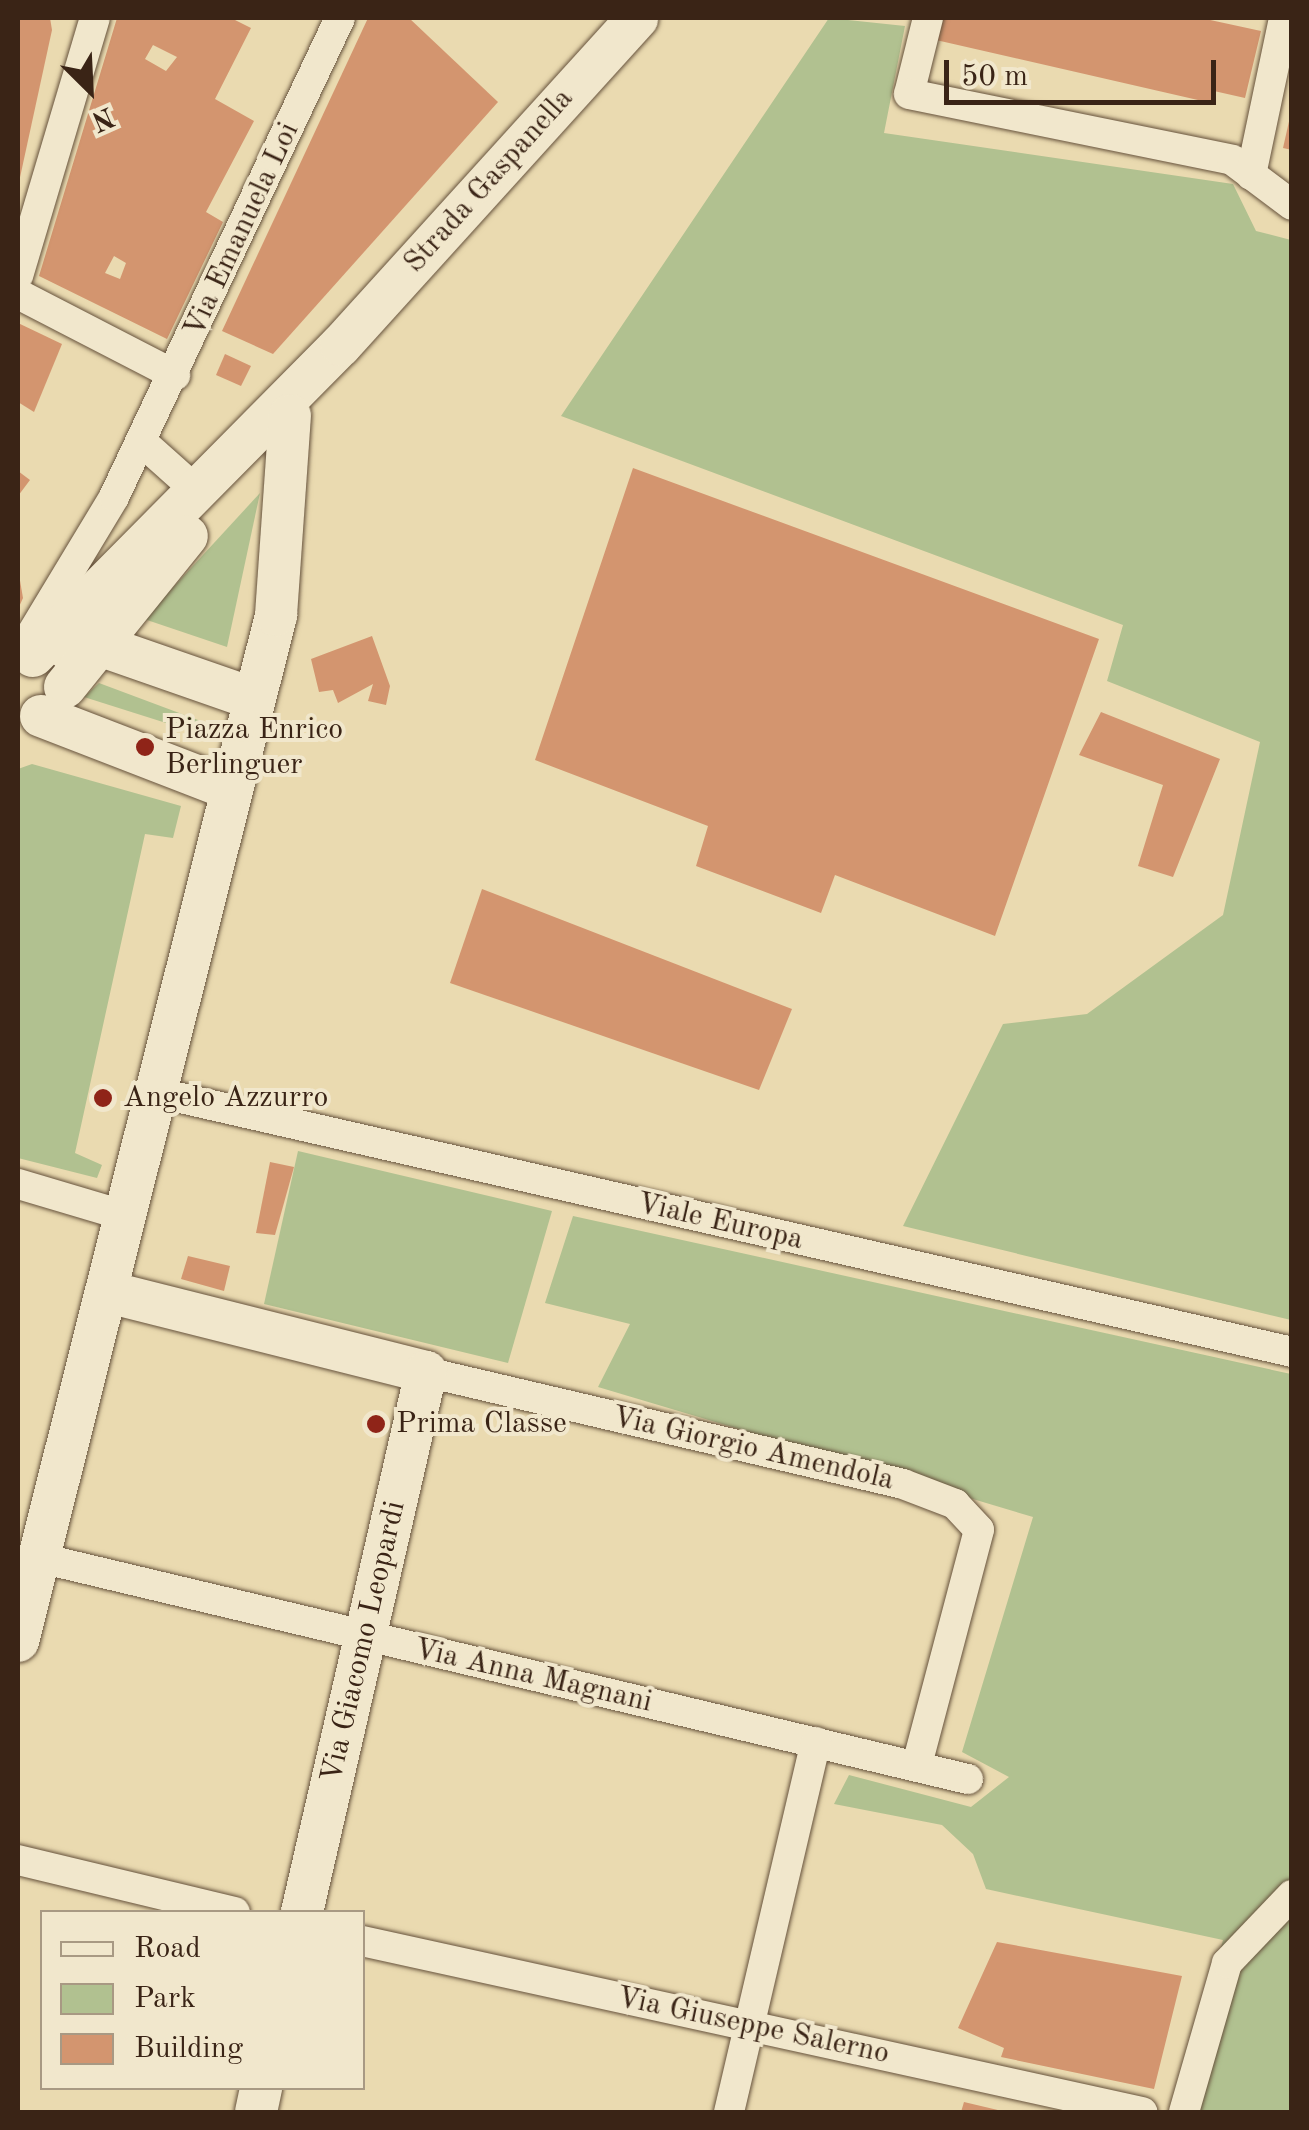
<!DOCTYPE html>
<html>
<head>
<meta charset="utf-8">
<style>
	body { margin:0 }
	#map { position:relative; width:1309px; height:2130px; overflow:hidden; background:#eadab0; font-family:"Old Standard TT",serif }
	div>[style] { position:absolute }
	.green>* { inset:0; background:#b1c190 }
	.building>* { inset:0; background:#d3956f }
	.roads { filter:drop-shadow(0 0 2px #66523c) drop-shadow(0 0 2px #66523c) }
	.street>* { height:30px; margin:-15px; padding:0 15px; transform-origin:15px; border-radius:15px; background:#f1e7cc }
	.secondary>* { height:42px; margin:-21px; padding:0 21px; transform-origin:21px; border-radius:21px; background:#f1e7cc }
	.dots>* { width:28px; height:28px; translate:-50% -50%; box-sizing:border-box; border:5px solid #f1e7cc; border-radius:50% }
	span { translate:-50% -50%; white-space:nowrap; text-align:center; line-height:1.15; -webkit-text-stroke:8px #f1e7cc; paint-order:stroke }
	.street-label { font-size:30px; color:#3a2416 }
	.poi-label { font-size:30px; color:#3a2416 }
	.left { translate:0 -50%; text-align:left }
	.frame { position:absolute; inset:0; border:20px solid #3a2416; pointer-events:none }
	.legend { position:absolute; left:40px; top:1910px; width:325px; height:180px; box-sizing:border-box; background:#f1e7cc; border:2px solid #a89983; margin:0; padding:12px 18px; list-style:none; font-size:30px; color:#3a2416 }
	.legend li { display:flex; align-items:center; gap:20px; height:50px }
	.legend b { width:50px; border:2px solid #a89983 }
	.north { position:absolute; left:40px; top:40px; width:100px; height:100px; -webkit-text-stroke:8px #f1e7cc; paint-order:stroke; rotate:156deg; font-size:28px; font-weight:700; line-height:40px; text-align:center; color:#3a2416 }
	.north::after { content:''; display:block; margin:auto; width:35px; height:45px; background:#3a2416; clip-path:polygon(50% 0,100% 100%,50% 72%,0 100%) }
	.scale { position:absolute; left:944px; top:60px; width:272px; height:45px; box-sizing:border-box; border:5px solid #3a2416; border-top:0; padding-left:12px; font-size:30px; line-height:35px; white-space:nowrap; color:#3a2416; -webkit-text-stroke:8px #f1e7cc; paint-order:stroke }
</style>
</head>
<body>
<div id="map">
	<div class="green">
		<i style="clip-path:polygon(829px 18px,905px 26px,884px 133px,1233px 184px,1256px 231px,1291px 240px,1291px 1320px,903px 1226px,1003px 1024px,1087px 1014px,1223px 915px,1260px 742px,1107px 681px,1123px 625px,561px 416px)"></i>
		<i style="clip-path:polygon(260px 493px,227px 647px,144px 619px)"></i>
		<i style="clip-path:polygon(99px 683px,206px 723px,204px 735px,84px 697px)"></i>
		<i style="clip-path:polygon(32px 764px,181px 806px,173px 838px,145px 834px,75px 1153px,102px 1165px,97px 1178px,18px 1158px,18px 769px)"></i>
		<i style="clip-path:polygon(298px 1151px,552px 1211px,508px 1363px,264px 1304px)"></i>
		<i style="clip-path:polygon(573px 1216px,1291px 1374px,1291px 2112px,1177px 2112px,1223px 1940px,986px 1889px,973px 1854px,942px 1825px,834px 1804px,849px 1775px,971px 1807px,1009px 1777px,962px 1752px,1033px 1517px,598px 1387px,630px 1324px,545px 1303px)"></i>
	</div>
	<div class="building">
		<i style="clip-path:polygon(18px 18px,50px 18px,52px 30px,19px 182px)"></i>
		<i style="clip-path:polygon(evenodd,117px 18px,231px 18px,251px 28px,215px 99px,254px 121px,206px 212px,223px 222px,167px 339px,39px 276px,117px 18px,153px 45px,177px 57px,166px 71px,145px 59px,153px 45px,117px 18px,114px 256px,126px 263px,120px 279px,105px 273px,114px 256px)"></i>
		<i style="clip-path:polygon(368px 18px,409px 18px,498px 102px,273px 354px,222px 331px)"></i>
		<i style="clip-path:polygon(941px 18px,1201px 18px,1261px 31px,1245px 98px,1214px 91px,1211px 103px,936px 40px)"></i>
		<i style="clip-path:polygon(1290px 117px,1292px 117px,1292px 150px,1283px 148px)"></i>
		<i style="clip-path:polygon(18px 323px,62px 344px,34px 412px,18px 402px)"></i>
		<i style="clip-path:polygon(225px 354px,251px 366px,241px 386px,216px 375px)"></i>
		<i style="clip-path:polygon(633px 468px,1099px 639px,995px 936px,835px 875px,821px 913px,696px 866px,708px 826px,535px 760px)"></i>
		<i style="clip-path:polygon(18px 471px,30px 480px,18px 496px)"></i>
		<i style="clip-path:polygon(18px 569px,23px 598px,18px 609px)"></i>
		<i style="clip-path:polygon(372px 636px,390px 686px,386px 705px,368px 701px,373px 684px,338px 703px,333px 690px,319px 692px,311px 659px)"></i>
		<i style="clip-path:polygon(1101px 712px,1220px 759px,1173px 877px,1138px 866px,1163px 785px,1079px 755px)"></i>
		<i style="clip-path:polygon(482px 889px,792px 1009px,759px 1090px,450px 983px)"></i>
		<i style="clip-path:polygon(270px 1162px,294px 1167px,275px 1235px,256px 1233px)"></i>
		<i style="clip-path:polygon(188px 1256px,230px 1266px,224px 1291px,181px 1279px)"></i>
		<i style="clip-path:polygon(997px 1942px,1182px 1976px,1154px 2089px,1001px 2057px,1004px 2048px,958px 2028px)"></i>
		<i style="clip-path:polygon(964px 2102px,1002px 2111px,1002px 2112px,961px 2112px)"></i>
	</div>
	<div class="roads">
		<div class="street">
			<i style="left:928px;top:18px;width:78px;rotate:104deg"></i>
			<i style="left:909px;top:94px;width:330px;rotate:11.5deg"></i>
			<i style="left:1232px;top:160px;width:75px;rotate:36.9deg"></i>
			<i style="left:1251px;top:175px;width:160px;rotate:-78.1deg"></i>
			<i style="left:18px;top:276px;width:269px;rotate:-73.4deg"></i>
			<i style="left:18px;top:294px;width:177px;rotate:27.3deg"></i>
			<i style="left:142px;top:442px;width:74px;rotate:41.7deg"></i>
			<i style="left:20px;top:653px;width:182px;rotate:-58.9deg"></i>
			<i style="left:114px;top:497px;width:530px;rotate:-64.74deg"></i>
			<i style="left:150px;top:1091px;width:1171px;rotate:12.87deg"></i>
			<i style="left:18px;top:1184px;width:113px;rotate:16.5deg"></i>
			<i style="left:426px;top:1372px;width:490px;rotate:13.2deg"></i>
			<i style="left:903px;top:1484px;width:56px;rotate:21deg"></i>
			<i style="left:955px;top:1504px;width:35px;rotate:47deg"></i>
			<i style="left:979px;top:1530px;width:243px;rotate:104.8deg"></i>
			<i style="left:40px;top:1558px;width:954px;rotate:13.4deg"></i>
			<i style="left:18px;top:1860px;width:223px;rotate:13.5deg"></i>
			<i style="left:362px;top:1941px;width:799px;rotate:12.37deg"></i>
			<i style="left:729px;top:2112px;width:380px;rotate:-76.8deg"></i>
			<i style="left:1184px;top:2112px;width:155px;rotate:-73.9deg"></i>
			<i style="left:1227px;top:1963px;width:94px;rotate:-46.3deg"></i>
		</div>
		<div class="secondary">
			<i style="left:69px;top:650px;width:28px;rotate:-13deg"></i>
			<i style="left:96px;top:644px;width:167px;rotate:19.2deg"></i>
			<i style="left:33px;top:656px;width:438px;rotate:-45.3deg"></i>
			<i style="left:341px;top:345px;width:441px;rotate:-47.8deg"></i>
			<i style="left:65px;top:687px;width:194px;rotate:-51.1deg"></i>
			<i style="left:41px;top:716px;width:203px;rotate:21.1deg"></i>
			<i style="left:108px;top:1292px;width:328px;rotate:14.1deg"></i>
			<i style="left:426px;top:1372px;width:554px;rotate:102.93deg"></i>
			<i style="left:18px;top:1641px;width:1058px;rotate:-75.88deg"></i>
			<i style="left:276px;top:615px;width:200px;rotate:-86deg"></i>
			<i style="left:256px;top:2112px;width:25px;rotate:-78deg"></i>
		</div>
	</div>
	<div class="dots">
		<i style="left:145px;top:747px;background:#8f2418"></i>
		<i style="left:103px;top:1098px;background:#8f2418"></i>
		<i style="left:376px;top:1424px;background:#8f2418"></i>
	</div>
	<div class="street-label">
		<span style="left:489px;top:181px;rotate:-48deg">Strada Gaspanella</span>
		<span style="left:242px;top:230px;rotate:-65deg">Via Emanuela Loi</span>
		<span style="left:720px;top:1222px;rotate:13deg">Viale Europa</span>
		<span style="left:753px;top:1449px;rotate:13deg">Via Giorgio Amendola</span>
		<span style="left:364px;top:1642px;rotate:-77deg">Via Giacomo Leopardi</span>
		<span style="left:533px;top:1676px;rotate:13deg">Via Anna Magnani</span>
		<span style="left:753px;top:2026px;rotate:12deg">Via Giuseppe Salerno</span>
	</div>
	<div class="poi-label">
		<span class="left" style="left:165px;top:747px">Piazza Enrico<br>Berlinguer</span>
		<span class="left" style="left:123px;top:1098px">Angelo Azzurro</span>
		<span class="left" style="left:396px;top:1424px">Prima Classe</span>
	</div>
	<div class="frame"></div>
	<ul class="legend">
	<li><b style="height:12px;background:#f1e7cc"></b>Road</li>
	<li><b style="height:28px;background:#b1c190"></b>Park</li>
	<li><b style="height:28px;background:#d3956f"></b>Building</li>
	</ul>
	<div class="north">N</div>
	<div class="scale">50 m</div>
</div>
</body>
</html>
